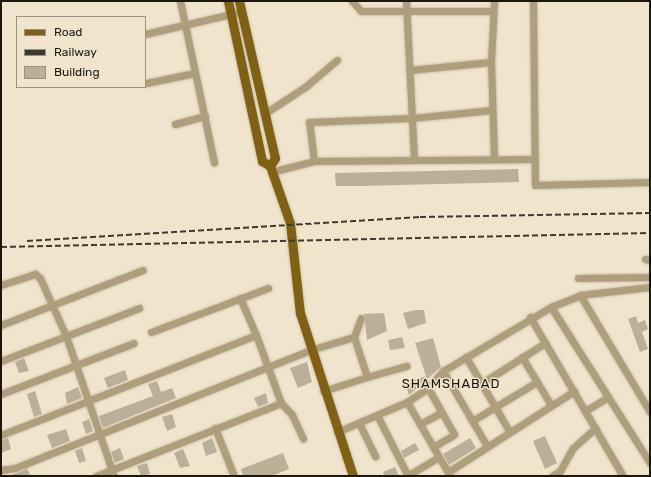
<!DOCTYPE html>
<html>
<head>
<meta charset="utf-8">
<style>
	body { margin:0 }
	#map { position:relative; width:651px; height:477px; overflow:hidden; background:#f0e4cd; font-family:Rubik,sans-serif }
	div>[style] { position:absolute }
	.building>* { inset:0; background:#baaf99 }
	.roads { filter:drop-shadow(0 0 1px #cabfab) drop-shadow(0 0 1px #cabfab) }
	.minor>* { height:7px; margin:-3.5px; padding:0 3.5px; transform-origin:3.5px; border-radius:3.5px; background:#af9e7b }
	.major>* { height:9px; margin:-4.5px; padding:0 4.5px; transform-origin:4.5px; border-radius:4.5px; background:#806012 }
	.rail>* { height:2px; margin-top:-1px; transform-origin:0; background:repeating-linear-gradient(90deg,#3e392f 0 6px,transparent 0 9px) }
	span { translate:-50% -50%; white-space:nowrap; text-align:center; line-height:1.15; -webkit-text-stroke:3px #f0e4cd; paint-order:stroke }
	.quarter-label { font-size:13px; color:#1b170f; letter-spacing:1px }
	.frame { position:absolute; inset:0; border:2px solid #1b170f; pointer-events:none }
	.legend { position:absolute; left:16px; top:16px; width:130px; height:72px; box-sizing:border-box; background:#f0e4cd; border:1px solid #9b9281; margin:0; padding:5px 7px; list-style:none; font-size:12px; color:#1b170f }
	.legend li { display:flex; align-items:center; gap:8px; height:20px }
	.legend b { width:20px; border:1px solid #9b9281 }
</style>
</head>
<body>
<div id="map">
	<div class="building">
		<i style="clip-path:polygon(518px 169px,519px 182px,361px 186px,336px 186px,335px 173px)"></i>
		<i style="clip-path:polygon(416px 310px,424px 310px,426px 323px,408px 329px,403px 313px)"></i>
		<i style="clip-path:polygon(384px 313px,387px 331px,367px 340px,364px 314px)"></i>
		<i style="clip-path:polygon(636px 316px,638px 323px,645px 320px,648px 329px,642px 332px,648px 349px,640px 352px,628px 319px)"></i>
		<i style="clip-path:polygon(402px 337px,405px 348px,390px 350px,388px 340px)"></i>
		<i style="clip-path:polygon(433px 338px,441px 367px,409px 395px,405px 383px,426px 376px,415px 343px)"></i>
		<i style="clip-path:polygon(24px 358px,29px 371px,19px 373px,15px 362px)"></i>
		<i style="clip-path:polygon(307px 362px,312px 382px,298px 388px,290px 368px)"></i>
		<i style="clip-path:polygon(125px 370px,128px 380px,108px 388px,104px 378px)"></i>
		<i style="clip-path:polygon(157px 381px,161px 392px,172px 388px,176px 398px,103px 428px,99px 416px,153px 396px,148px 384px)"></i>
		<i style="clip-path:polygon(78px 387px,82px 398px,67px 404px,65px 393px)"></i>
		<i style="clip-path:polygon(35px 391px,42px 414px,34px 417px,27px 394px)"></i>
		<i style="clip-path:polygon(266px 393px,268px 403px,258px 407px,254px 398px)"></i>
		<i style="clip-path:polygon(172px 414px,176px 427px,167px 431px,162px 417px)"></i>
		<i style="clip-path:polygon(89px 419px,93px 431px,86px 434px,82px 422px)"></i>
		<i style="clip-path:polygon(66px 429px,70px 441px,52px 448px,47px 435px)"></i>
		<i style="clip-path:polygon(545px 436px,557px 463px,545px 469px,533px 441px)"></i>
		<i style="clip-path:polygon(8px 438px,11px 449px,1px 453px,1px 440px)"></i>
		<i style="clip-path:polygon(212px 438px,217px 452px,206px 456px,202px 443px)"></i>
		<i style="clip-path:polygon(470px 438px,476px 448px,449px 465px,443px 454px)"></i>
		<i style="clip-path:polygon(415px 443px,419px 450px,404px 458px,401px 451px)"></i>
		<i style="clip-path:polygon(82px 448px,86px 461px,79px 463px,75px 451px)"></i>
		<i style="clip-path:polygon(120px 448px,124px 459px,115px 463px,111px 452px)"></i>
		<i style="clip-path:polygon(183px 449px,190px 466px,180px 468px,174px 453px)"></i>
		<i style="clip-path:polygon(283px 453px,289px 469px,272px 476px,243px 476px,241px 469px)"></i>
		<i style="clip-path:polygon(147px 463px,150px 474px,141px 476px,137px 466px)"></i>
		<i style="clip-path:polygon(395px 467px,399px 476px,385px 476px,383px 472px)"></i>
		<i style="clip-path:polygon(27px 468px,31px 476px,9px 476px,16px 473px)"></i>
	</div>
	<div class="roads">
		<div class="minor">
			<i style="left:180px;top:1px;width:165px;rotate:78.1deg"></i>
			<i style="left:352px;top:1px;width:13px;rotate:48deg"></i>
			<i style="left:361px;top:11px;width:131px"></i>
			<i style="left:406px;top:1px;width:159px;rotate:87.1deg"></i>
			<i style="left:494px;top:1px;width:61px;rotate:92.8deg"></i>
			<i style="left:491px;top:62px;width:96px;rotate:88.2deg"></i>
			<i style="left:533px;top:1px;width:184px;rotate:89.4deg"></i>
			<i style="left:535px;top:185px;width:115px;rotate:-1.5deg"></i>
			<i style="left:145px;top:34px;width:98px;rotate:-13deg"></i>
			<i style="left:410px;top:70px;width:81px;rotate:-5.6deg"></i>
			<i style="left:146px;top:83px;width:50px;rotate:-11.5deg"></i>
			<i style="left:264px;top:114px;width:49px;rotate:-33.4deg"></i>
			<i style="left:305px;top:87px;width:42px;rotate:-40.2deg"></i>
			<i style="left:175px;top:124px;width:31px;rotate:-15deg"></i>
			<i style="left:314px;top:161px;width:39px;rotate:-97deg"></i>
			<i style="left:309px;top:122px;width:103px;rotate:-2.2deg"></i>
			<i style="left:412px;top:118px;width:80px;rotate:-5.7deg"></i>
			<i style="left:271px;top:172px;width:44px;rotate:-14.3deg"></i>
			<i style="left:314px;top:161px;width:221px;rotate:-0.5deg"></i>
			<i style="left:645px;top:259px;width:5px;rotate:11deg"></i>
			<i style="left:578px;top:278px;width:72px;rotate:-0.8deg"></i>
			<i style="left:1px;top:285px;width:36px;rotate:-18deg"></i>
			<i style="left:35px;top:274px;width:6px;rotate:39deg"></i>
			<i style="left:40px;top:278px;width:64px;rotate:65.9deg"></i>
			<i style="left:66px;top:336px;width:148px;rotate:71.1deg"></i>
			<i style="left:580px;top:295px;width:136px;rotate:59.1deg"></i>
			<i style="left:240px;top:298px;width:40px;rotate:66.6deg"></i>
			<i style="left:551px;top:307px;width:185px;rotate:57.6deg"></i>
			<i style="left:530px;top:317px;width:184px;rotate:59.7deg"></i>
			<i style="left:1px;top:325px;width:152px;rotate:-21.2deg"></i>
			<i style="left:151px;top:332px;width:125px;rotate:-20.6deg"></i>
			<i style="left:354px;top:337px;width:20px;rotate:-70deg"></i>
			<i style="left:466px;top:357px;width:86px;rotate:59.8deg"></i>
			<i style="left:522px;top:357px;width:56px;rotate:58.9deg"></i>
			<i style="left:1px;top:361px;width:148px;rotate:-21deg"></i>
			<i style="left:443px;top:371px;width:87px;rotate:59.6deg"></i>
			<i style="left:367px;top:377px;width:41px;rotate:-15.8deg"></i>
			<i style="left:482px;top:383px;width:75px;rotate:-32.4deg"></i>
			<i style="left:428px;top:388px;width:53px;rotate:60.5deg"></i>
			<i style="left:1px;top:394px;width:142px;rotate:-21deg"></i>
			<i style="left:407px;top:402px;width:86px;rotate:59.8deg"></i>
			<i style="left:585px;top:411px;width:27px;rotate:-31deg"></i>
			<i style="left:377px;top:415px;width:68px;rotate:63.1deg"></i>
			<i style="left:472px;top:421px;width:76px;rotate:-31deg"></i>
			<i style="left:359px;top:423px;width:37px;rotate:64deg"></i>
			<i style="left:420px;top:424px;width:21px;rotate:-28deg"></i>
			<i style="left:215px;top:428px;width:52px;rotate:68.4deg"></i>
			<i style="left:337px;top:432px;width:76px;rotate:-23.2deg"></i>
			<i style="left:407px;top:402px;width:25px;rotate:-34deg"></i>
			<i style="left:428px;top:388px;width:23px;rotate:-49deg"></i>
			<i style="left:443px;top:371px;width:126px;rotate:-30.7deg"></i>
			<i style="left:551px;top:307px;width:31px;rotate:-22deg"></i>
			<i style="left:580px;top:295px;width:70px;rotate:-6.5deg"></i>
			<i style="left:1px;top:435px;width:274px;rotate:-21.4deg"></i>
			<i style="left:256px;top:335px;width:72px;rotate:69.8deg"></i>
			<i style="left:281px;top:403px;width:16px;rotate:47deg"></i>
			<i style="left:292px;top:415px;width:26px;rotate:65deg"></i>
			<i style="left:433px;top:447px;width:22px;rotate:-30deg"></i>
			<i style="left:1px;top:470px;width:14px;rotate:-8deg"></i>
			<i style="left:15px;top:468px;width:318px;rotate:-21.8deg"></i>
			<i style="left:310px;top:350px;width:46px;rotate:-16.5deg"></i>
			<i style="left:354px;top:337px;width:42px;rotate:72deg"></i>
			<i style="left:367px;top:377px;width:46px;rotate:162.3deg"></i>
			<i style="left:448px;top:472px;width:150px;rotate:-32.7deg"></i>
			<i style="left:96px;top:476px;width:199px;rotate:-21.5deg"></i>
			<i style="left:407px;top:476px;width:37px;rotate:-31deg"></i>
			<i style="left:552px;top:476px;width:9px;rotate:-32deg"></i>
			<i style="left:560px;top:471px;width:26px;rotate:-61deg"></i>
			<i style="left:573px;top:448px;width:30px;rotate:-42deg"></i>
		</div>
		<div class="major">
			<i style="left:228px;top:1px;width:164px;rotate:78deg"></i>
			<i style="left:262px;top:161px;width:9px;rotate:32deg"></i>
			<i style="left:270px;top:166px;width:60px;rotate:70.7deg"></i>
			<i style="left:290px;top:223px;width:91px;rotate:83.7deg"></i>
			<i style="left:300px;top:313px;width:171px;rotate:72deg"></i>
			<i style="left:239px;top:1px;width:161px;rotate:77.1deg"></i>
			<i style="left:275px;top:158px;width:9px;rotate:122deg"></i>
		</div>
	</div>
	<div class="rail">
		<i style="left:27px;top:241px;width:394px;rotate:-3.5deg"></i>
		<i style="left:420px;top:217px;width:230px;rotate:-1deg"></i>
		<i style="left:1px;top:247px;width:649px;rotate:-1.24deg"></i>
	</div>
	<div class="quarter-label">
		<span style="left:451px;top:384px">SHAMSHABAD</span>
	</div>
	<div class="frame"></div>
	<ul class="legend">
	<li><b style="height:5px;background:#806012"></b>Road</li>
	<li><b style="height:5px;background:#3e392f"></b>Railway</li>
	<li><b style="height:11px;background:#baaf99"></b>Building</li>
	</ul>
</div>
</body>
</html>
